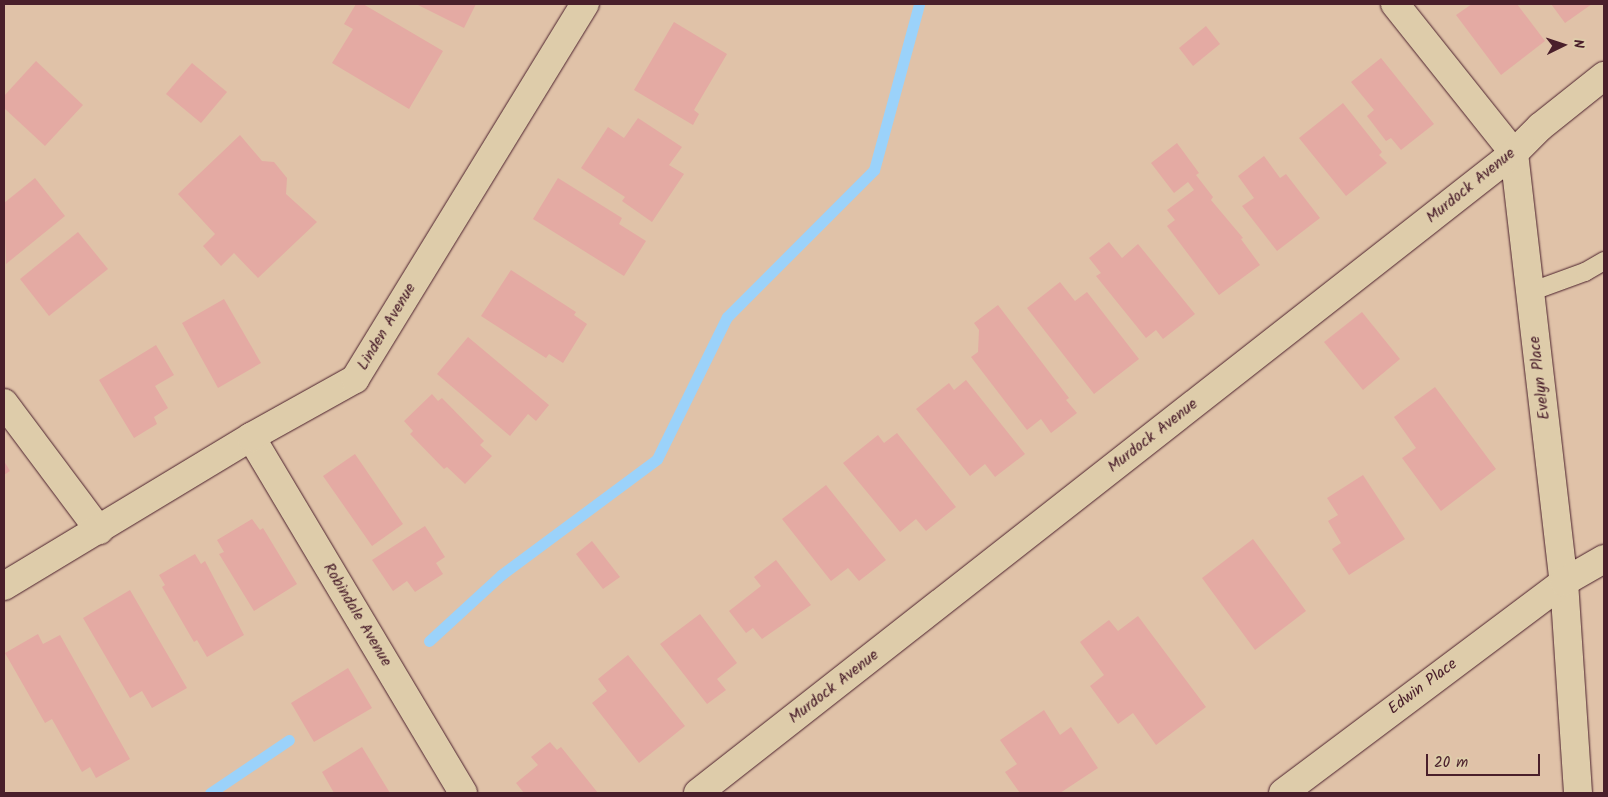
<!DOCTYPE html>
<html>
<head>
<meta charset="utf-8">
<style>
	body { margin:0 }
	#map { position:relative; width:1608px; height:797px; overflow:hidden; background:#e0c2a8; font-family:Kalam,sans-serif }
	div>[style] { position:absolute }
	.stream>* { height:11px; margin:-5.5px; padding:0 5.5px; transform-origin:5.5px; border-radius:5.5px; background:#9bd2fa }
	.building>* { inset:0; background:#e4aaa3 }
	.roads { filter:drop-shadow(0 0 1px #4a1f2b) drop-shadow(0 0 1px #4a1f2b) }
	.service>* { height:18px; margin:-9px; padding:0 9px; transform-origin:9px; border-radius:9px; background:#deccaa }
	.minor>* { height:28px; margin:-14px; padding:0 14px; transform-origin:14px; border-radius:14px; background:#deccaa }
	.tertiary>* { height:28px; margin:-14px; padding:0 14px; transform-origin:14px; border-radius:14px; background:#deccaa }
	span { translate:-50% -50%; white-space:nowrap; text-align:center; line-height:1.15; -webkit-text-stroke:4px #deccaa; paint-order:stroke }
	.street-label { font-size:16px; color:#4a1f2b }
	.frame { position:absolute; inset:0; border:5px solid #4a1f2b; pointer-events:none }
	.north { position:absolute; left:1538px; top:20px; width:50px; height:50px; -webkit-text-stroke:4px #deccaa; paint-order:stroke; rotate:86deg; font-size:14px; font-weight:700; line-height:20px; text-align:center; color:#4a1f2b }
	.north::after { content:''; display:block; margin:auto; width:18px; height:22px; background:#4a1f2b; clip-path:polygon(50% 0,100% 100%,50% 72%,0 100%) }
	.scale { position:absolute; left:1426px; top:754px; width:114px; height:22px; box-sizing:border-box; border:2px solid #4a1f2b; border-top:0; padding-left:6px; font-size:15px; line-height:18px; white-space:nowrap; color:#4a1f2b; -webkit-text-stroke:4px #deccaa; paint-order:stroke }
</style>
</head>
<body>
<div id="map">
	<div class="stream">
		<i style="left:429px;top:641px;width:98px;rotate:-42.5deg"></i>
		<i style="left:501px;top:575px;width:194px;rotate:-36.6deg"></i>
		<i style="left:657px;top:459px;width:158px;rotate:-63.8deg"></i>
		<i style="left:727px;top:317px;width:208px;rotate:-45deg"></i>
		<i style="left:874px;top:170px;width:172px;rotate:-74.8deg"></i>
		<i style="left:210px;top:793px;width:95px;rotate:-33.9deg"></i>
	</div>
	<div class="building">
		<i style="clip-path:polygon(356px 4px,363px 4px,443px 51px,409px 109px,332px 63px,353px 29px,344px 24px)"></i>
		<i style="clip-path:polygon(416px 4px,476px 4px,464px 28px)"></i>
		<i style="clip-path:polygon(1472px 4px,1517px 4px,1545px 41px,1501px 75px,1456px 15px)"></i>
		<i style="clip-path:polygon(1551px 4px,1592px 4px,1565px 23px)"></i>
		<i style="clip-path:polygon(674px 22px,727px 54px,694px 110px,699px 114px,693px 125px,634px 90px)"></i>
		<i style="clip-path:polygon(1206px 26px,1220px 44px,1193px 66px,1179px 48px)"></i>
		<i style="clip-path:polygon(1381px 58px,1434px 124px,1401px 150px,1391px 138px,1386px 141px,1367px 116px,1374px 110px,1351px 82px)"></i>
		<i style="clip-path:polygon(36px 61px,83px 105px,45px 146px,4px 108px,4px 96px)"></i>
		<i style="clip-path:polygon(192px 63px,227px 92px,201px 123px,166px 94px)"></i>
		<i style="clip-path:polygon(1343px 103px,1382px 152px,1379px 155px,1387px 163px,1346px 196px,1299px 138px)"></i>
		<i style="clip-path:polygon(638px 118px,682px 147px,669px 165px,684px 174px,652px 222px,622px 201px,625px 197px,581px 168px,608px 127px,624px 138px)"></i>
		<i style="clip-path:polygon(240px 135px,262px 161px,274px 162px,287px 178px,286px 194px,317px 222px,258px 278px,234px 253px,221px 266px,203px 246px,215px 234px,178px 194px)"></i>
		<i style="clip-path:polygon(1177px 143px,1199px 173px,1196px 175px,1213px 197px,1211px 200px,1243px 238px,1241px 239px,1260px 265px,1219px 295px,1167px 226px,1175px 220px,1167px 210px,1194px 190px,1188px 182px,1174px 193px,1151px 163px)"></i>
		<i style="clip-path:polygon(1264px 156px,1280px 178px,1286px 174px,1320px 218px,1277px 251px,1242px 206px,1254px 198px,1238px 176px)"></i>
		<i style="clip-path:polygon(35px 178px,65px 216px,6px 264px,4px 203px)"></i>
		<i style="clip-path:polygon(558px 178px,622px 218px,619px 224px,646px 241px,624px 276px,533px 219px)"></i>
		<i style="clip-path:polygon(78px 232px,108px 269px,49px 316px,20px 279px)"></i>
		<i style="clip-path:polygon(1109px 242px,1122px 258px,1138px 244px,1195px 314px,1163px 339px,1156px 330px,1146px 338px,1096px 276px,1101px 273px,1089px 258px)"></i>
		<i style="clip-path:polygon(511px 270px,576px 312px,574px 315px,587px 324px,563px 363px,549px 354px,546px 358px,481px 316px)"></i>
		<i style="clip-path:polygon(1060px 282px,1075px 301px,1087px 292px,1139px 359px,1094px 394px,1027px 308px)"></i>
		<i style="clip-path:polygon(224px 299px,261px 363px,218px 388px,182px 323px)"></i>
		<i style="clip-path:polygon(998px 305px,1069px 398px,1066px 400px,1077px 413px,1051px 433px,1041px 419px,1027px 430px,971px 357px,978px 352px,979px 330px,974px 323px)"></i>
		<i style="clip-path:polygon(1362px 312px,1400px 359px,1363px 390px,1324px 342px)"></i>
		<i style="clip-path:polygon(468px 337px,549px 405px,536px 421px,528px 414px,510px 436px,437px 374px)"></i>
		<i style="clip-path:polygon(156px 345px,174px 375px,155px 386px,168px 408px,154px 417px,157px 424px,134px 438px,99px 380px)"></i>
		<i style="clip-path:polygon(966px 380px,1025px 454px,995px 477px,985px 464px,970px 476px,916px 409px,949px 383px,954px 390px)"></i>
		<i style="clip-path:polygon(1435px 387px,1496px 469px,1441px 511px,1402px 458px,1416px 448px,1394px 417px)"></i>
		<i style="clip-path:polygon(432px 394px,438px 401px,442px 398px,484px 441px,480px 445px,492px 456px,465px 484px,447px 467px,444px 469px,410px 434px,413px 431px,404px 421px)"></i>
		<i style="clip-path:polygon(897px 433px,956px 507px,926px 531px,916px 519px,900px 532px,843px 463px,878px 435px,884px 443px)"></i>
		<i style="clip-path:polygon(355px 454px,403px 524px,372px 546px,323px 476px)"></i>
		<i style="clip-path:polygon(4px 461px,10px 471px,4px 475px)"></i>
		<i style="clip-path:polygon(1363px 475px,1405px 539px,1349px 575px,1332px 549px,1341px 543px,1328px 521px,1338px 515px,1327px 498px)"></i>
		<i style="clip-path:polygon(826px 485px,886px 560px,859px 581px,848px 568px,831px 581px,782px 519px)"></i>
		<i style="clip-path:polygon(252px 519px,260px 530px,263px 528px,297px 584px,254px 611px,219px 554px,224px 552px,217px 540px)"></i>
		<i style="clip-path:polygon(425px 526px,445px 557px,436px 563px,443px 574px,415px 592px,407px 581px,393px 591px,372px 560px)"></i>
		<i style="clip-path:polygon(1253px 539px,1306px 611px,1255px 650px,1202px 578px)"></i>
		<i style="clip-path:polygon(592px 541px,620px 577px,603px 589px,576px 554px)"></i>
		<i style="clip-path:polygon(195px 554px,201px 564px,205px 561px,244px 635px,207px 657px,197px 640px,194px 642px,162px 587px,165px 585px,159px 575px)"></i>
		<i style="clip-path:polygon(776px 560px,811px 605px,762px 639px,753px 628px,746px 633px,729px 611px,761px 586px,754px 577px)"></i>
		<i style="clip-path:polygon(130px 590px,187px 688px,152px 708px,142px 691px,130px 698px,83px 618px)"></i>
		<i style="clip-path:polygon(700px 614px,737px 663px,717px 679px,726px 690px,707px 704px,660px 644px)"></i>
		<i style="clip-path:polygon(1138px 616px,1206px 707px,1156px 745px,1133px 713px,1118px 724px,1090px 686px,1104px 675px,1080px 642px,1109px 620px,1118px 631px)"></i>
		<i style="clip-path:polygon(38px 634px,43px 644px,60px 635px,130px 759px,96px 778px,90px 767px,82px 772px,52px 719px,45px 723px,5px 653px)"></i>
		<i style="clip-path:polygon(628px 655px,685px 726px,639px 763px,592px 703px,607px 691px,598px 679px)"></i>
		<i style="clip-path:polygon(348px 668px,372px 708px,314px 742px,291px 703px)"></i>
		<i style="clip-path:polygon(1044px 710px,1060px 735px,1071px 727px,1098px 768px,1060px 793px,1020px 793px,1005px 772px,1017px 764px,1000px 740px)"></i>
		<i style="clip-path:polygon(550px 742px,557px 750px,561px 747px,598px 793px,524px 793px,516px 783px,538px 765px,531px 757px)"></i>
		<i style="clip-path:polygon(362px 747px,390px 793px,334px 793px,322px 772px)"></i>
	</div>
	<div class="roads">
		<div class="service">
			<i style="left:1530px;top:292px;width:59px;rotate:-20deg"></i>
			<i style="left:1585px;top:272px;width:22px;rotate:-30deg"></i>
		</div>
		<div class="minor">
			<i style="left:1395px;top:4px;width:191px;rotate:51.4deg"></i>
			<i style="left:1514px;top:153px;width:432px;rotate:83.4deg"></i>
			<i style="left:1564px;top:582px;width:211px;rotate:86.2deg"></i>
			<i style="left:4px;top:403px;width:159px;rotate:53.2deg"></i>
			<i style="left:251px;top:437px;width:414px;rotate:59.2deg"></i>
			<i style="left:4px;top:586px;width:288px;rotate:-31.1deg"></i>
			<i style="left:251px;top:437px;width:119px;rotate:-29.1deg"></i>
			<i style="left:355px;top:379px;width:440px;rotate:-58.5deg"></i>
		</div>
		<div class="tertiary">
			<i style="left:698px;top:793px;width:1037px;rotate:-38.11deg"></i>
			<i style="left:1514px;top:153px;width:37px;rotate:-45deg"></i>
			<i style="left:1540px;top:127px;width:82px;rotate:-38.6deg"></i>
			<i style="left:1283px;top:793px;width:351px;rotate:-36.9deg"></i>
			<i style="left:1564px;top:582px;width:46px;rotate:-29.9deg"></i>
		</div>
	</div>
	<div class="street-label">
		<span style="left:1471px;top:186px;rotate:-39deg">Murdock Avenue</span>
		<span style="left:387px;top:327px;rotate:-59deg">Linden Avenue</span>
		<span style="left:1540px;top:378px;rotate:-97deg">Evelyn Place</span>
		<span style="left:1153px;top:436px;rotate:-38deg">Murdock Avenue</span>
		<span style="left:357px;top:615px;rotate:59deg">Robindale Avenue</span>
		<span style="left:834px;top:687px;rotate:-38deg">Murdock Avenue</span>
		<span style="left:1423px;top:687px;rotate:-37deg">Edwin Place</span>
	</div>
	<div class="frame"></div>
	<div class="north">N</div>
	<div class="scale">20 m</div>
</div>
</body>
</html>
